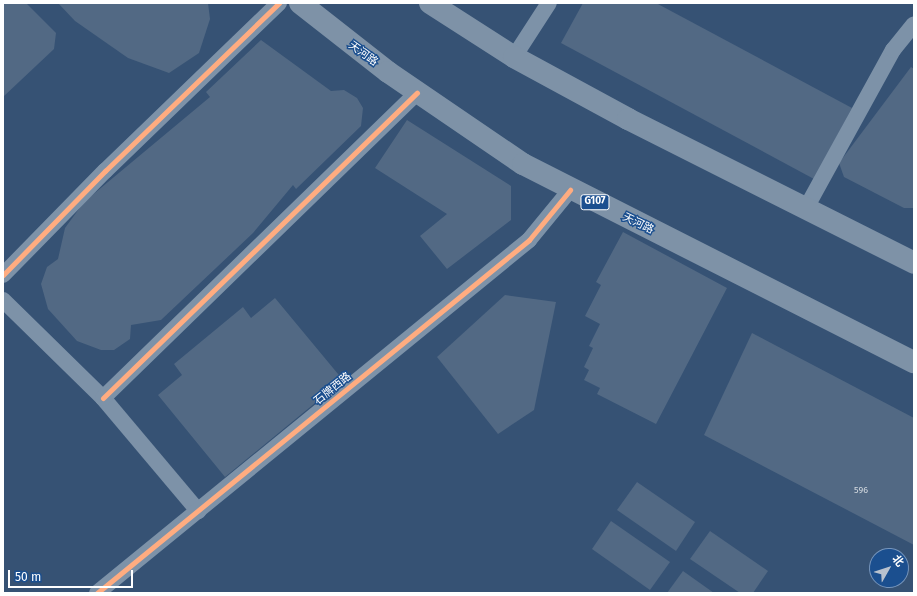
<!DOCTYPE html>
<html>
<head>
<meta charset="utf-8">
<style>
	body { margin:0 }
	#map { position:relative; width:917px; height:596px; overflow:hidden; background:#365274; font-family:"Fira Sans","Noto Sans SC",sans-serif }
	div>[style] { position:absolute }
	.building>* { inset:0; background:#526984 }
	.minor>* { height:16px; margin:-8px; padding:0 8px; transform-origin:8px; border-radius:8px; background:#7d92a8 }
	.highway>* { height:22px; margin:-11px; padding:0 11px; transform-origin:11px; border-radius:11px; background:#7e92a7 }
	.cycleway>* { height:5px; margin:-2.5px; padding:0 2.5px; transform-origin:2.5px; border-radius:2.5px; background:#ffac80 }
	span { translate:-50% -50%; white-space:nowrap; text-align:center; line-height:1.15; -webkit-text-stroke:3px #1b4f8f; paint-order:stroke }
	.number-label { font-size:9px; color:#d4dae0 }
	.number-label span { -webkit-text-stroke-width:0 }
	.shield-label span { padding:1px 3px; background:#1b4f8f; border:1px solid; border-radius:3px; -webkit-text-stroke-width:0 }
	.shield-label { font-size:10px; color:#fff; font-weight:700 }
	.street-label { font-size:11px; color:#fff }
	.frame { position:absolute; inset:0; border:4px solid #fff; pointer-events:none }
	.north { position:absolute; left:869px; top:548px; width:40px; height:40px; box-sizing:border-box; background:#1b4f8f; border:1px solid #7695bc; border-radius:50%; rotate:51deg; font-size:11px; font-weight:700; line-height:16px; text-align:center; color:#fff }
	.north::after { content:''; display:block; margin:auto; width:14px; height:18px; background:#b9c2ce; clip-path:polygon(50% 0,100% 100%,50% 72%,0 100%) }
	.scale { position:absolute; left:8px; top:570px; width:125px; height:18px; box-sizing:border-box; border:2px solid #fff; border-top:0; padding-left:5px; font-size:12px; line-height:14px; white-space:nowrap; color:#fff; -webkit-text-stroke:3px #1b4f8f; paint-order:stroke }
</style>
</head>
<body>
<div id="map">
	<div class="building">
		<i style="clip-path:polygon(3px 3px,26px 3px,56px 33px,54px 49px,3px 97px)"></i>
		<i style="clip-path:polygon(58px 3px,208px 3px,210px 19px,199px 53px,169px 73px,128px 58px,75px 21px)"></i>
		<i style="clip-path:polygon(583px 3px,656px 3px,852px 108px,814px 179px,561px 43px)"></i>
		<i style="clip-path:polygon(261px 40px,331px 91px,344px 90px,357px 98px,363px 108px,361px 126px,296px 189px,293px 185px,253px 233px,161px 320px,131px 325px,130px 339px,114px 350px,101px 350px,77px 341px,48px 309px,41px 284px,47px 267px,58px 259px,65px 228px,84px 202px,210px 97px,206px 92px)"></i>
		<i style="clip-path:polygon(911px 67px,914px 69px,914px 208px,904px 208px,844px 177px,839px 163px)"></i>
		<i style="clip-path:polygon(407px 120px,511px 186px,511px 220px,447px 269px,420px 236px,447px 214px,375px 168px)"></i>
		<i style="clip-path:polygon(623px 232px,727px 288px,656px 424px,597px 394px,600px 388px,584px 380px,589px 370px,584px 367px,593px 348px,589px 346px,600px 324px,585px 316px,601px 285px,596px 282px)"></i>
		<i style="clip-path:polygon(505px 295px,556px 302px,534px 410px,498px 434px,437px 357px)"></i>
		<i style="clip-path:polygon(275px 298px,343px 380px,225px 477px,158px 395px,182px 375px,174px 364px,243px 307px,251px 318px)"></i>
		<i style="clip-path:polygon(752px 333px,914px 418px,914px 545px,704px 435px)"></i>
		<i style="clip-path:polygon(637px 482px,695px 522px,676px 551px,617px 510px)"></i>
		<i style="clip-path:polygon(611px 521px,670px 562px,650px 590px,592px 549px)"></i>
		<i style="clip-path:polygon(710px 531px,768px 571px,753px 593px,740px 593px,690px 559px)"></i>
		<i style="clip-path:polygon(683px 571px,714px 593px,667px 593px)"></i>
	</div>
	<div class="minor">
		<i style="left:514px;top:57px;width:64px;rotate:-57.1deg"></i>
		<i style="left:805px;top:210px;width:183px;rotate:-61.2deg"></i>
		<i style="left:893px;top:50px;width:33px;rotate:-51deg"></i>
		<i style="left:3px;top:275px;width:146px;rotate:-45.6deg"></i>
		<i style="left:105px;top:171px;width:242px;rotate:-44deg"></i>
		<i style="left:3px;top:300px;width:140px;rotate:44.4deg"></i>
		<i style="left:103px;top:398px;width:148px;rotate:49.9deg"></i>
		<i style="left:103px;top:398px;width:438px;rotate:-44.2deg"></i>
		<i style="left:97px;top:593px;width:558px;rotate:-39.25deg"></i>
		<i style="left:529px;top:240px;width:65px;rotate:-50.6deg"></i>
	</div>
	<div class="highway">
		<i style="left:300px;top:3px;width:112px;rotate:38.1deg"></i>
		<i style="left:388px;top:72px;width:163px;rotate:34.3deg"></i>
		<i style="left:523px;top:164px;width:438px;rotate:26.9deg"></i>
		<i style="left:430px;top:3px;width:100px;rotate:32.7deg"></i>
		<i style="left:514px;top:57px;width:130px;rotate:28.5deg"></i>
		<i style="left:628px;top:119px;width:320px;rotate:26.7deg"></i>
	</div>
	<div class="cycleway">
		<i style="left:3px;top:275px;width:146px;rotate:-45.6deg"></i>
		<i style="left:105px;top:171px;width:242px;rotate:-44deg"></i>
		<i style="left:103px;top:398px;width:438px;rotate:-44.2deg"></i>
		<i style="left:97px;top:593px;width:558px;rotate:-39.25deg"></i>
		<i style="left:529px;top:240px;width:65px;rotate:-50.6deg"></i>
	</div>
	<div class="number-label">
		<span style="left:861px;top:490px">596</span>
	</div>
	<div class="shield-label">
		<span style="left:595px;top:202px">G107</span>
	</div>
	<div class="street-label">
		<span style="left:363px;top:54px;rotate:36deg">天河路</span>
		<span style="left:638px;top:224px;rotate:26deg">天河路</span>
		<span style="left:333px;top:389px;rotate:-39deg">石牌西路</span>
	</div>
	<div class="frame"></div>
	<div class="north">北</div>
	<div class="scale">50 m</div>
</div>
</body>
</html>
